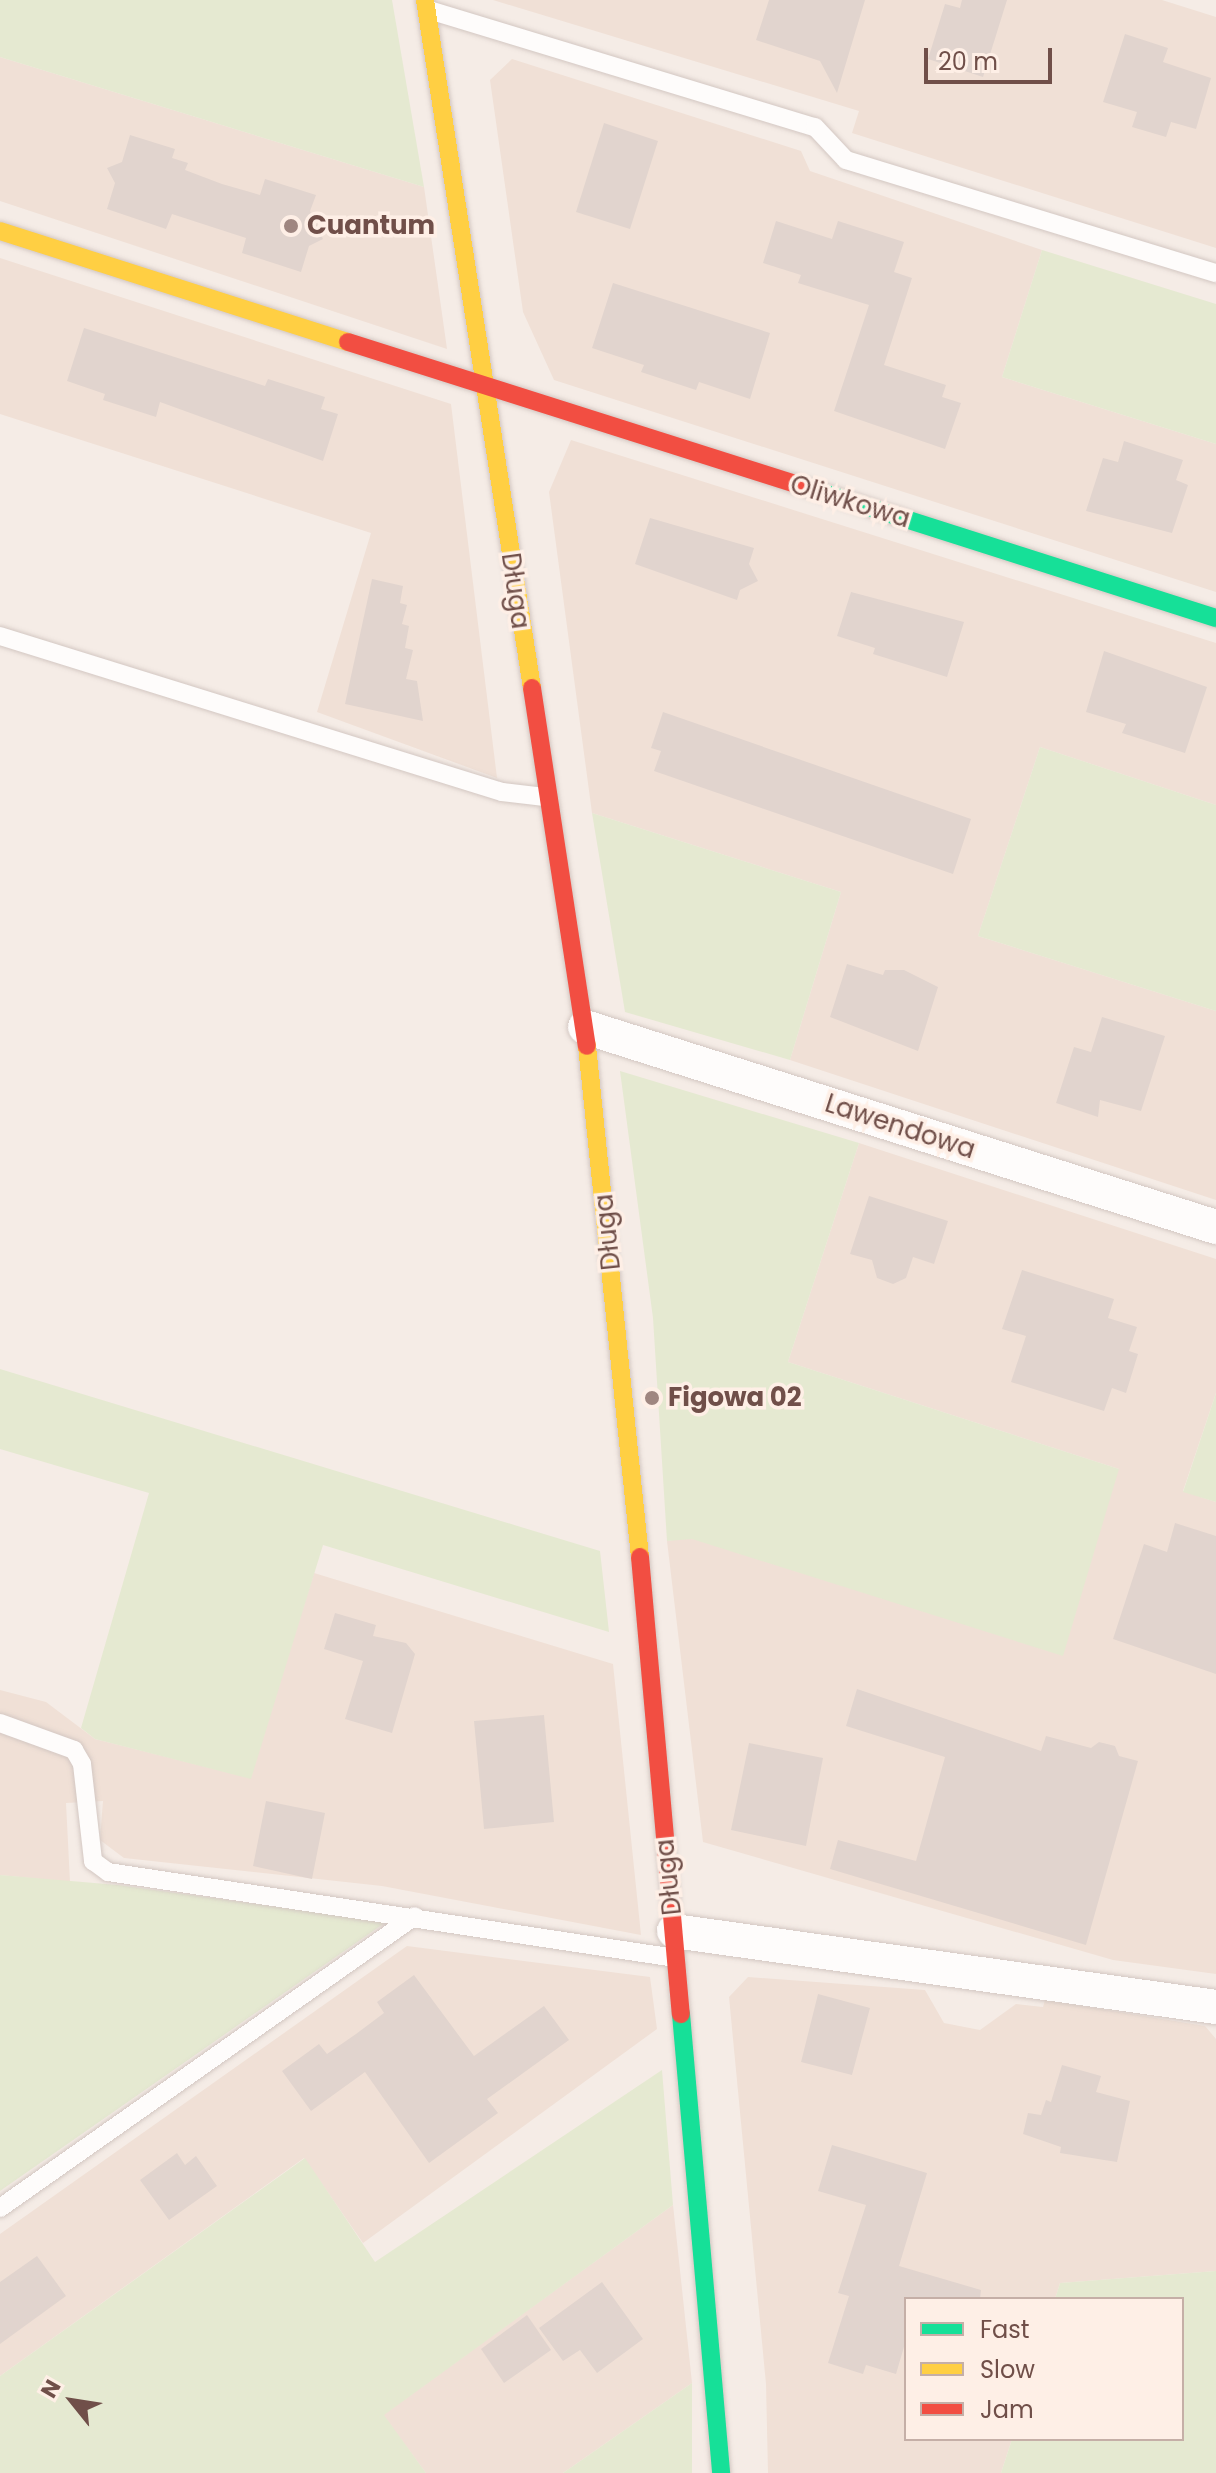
<!DOCTYPE html>
<html>
<head>
<meta charset="utf-8">
<style>
	body { margin:0 }
	#map { position:relative; width:1216px; height:2473px; overflow:hidden; background:#f5ece6; font-family:Poppins,sans-serif }
	div>[style] { position:absolute }
	.residential>* { inset:0; background:#f0e0d6 }
	.green>* { inset:0; background:#e5e9d1 }
	.building>* { inset:0; background:#e1d4ce }
	.roads { filter:drop-shadow(0 0 2px #d3c7c2) drop-shadow(0 0 2px #d3c7c2) }
	.lane>* { height:18px; margin:-9px; padding:0 9px; transform-origin:9px; border-radius:9px; background:#fefcfb }
	.street>* { height:34px; margin:-17px; padding:0 17px; transform-origin:17px; border-radius:17px; background:#fefcfb }
	.fast>* { height:18px; margin:-9px; padding:0 9px; transform-origin:9px; border-radius:9px; background:#16e098 }
	.slow>* { height:18px; margin:-9px; padding:0 9px; transform-origin:9px; border-radius:9px; background:#ffcf43 }
	.jam>* { height:18px; margin:-9px; padding:0 9px; transform-origin:9px; border-radius:9px; background:#f24e42 }
	.dots>* { width:22px; height:22px; translate:-50% -50%; box-sizing:border-box; border:4px solid #feefe6; border-radius:50% }
	span { translate:-50% -50%; white-space:nowrap; text-align:center; line-height:1.15; -webkit-text-stroke:7px #feefe6; paint-order:stroke }
	.poi-label { font-size:26px; color:#704f49; font-weight:700 }
	.left { translate:0 -50%; text-align:left }
	.street-label { font-size:26px; color:#704f49 }
	.legend { position:absolute; left:904px; top:2297px; width:280px; height:144px; box-sizing:border-box; background:#feefe6; border:2px solid #c5afa7; margin:0; padding:10px 14px; list-style:none; font-size:24px; color:#704f49 }
	.legend li { display:flex; align-items:center; gap:16px; height:40px }
	.legend b { width:40px; border:2px solid #c5afa7 }
	.north { position:absolute; left:32px; top:2361px; width:80px; height:80px; -webkit-text-stroke:6px #feefe6; paint-order:stroke; rotate:300deg; font-size:22px; font-weight:700; line-height:32px; text-align:center; color:#704f49 }
	.north::after { content:''; display:block; margin:auto; width:28px; height:36px; background:#704f49; clip-path:polygon(50% 0,100% 100%,50% 72%,0 100%) }
	.scale { position:absolute; left:924px; top:48px; width:128px; height:36px; box-sizing:border-box; border:4px solid #704f49; border-top:0; padding-left:10px; font-size:24px; line-height:28px; white-space:nowrap; color:#704f49; -webkit-text-stroke:6px #feefe6; paint-order:stroke }
</style>
</head>
<body>
<div id="map">
	<div class="residential">
		<i style="clip-path:polygon(493px 0,1162px 0,1216px 17px,1216px 248px,852px 133px,859px 111px)"></i>
		<i style="clip-path:polygon(0 57px,424px 187px,447px 349px,0 201px)"></i>
		<i style="clip-path:polygon(512px 59px,801px 151px,810px 171px,1042px 250px,1002px 377px,1216px 444px,1216px 592px,554px 380px,523px 312px,490px 80px)"></i>
		<i style="clip-path:polygon(0 258px,451px 404px,497px 778px,317px 712px,371px 533px,0 414px)"></i>
		<i style="clip-path:polygon(571px 440px,1216px 643px,1216px 805px,1040px 747px,978px 936px,1216px 1011px,1216px 1200px,790px 1060px,841px 892px,592px 813px,549px 492px)"></i>
		<i style="clip-path:polygon(859px 1143px,1216px 1259px,1216px 1393px,1183px 1491px,1216px 1502px,1216px 1974px,1113px 1960px,703px 1842px,667px 1541px,1119px 1469px,788px 1362px)"></i>
		<i style="clip-path:polygon(314px 1573px,613px 1664px,641px 1935px,382px 1886px,124px 1858px,100px 1840px,103px 1801px,66px 1803px,70px 1882px,0 1875px,0 1690px,46px 1702px,95px 1739px,250px 1778px)"></i>
		<i style="clip-path:polygon(407px 1946px,650px 1977px,657px 2029px,363px 2243px,304px 2158px,0 2376px,0 2234px)"></i>
		<i style="clip-path:polygon(748px 1977px,925px 1990px,944px 2023px,980px 2030px,1016px 2004px,1043px 2007px,1045px 2000px,1205px 2026px,1216px 2039px,1216px 2271px,1060px 2283px,1055px 2299px,906px 2299px,906px 2439px,1012px 2439px,1001px 2473px,768px 2473px,766px 2384px,729px 1997px)"></i>
		<i style="clip-path:polygon(673px 2205px,692px 2383px,563px 2473px,426px 2473px,383px 2415px)"></i>
	</div>
	<div class="green">
		<i style="clip-path:polygon(0 0,392px 0,424px 187px,0 57px)"></i>
		<i style="clip-path:polygon(1042px 250px,1216px 304px,1216px 444px,1002px 377px)"></i>
		<i style="clip-path:polygon(1040px 747px,1216px 805px,1216px 1011px,978px 936px)"></i>
		<i style="clip-path:polygon(592px 813px,841px 892px,790px 1060px,625px 1012px)"></i>
		<i style="clip-path:polygon(620px 1071px,859px 1143px,788px 1362px,1119px 1469px,1063px 1656px,692px 1539px,667px 1541px,653px 1318px)"></i>
		<i style="clip-path:polygon(0 1369px,600px 1551px,609px 1632px,323px 1545px,251px 1779px,95px 1739px,81px 1728px,149px 1493px,0 1449px)"></i>
		<i style="clip-path:polygon(1216px 1393px,1216px 1502px,1183px 1492px)"></i>
		<i style="clip-path:polygon(0 1875px,118px 1885px,386px 1922px,0 2191px)"></i>
		<i style="clip-path:polygon(662px 2070px,673px 2205px,384px 2415px,426px 2473px,0 2473px,0 2376px,305px 2158px,375px 2262px)"></i>
		<i style="clip-path:polygon(1216px 2271px,1216px 2473px,1001px 2473px,1012px 2439px,1182px 2439px,1182px 2299px,1055px 2299px,1060px 2283px)"></i>
		<i style="clip-path:polygon(692px 2383px,692px 2473px,563px 2473px)"></i>
	</div>
	<div class="building">
		<i style="clip-path:polygon(769px 0,865px 0,837px 93px,820px 61px,756px 40px)"></i>
		<i style="clip-path:polygon(962px 0,1007px 0,983px 77px,928px 59px,945px 4px,960px 8px)"></i>
		<i style="clip-path:polygon(1125px 34px,1168px 48px,1163px 62px,1211px 78px,1196px 129px,1171px 122px,1166px 137px,1132px 127px,1137px 112px,1103px 102px)"></i>
		<i style="clip-path:polygon(604px 123px,658px 141px,630px 229px,576px 212px)"></i>
		<i style="clip-path:polygon(130px 135px,175px 149px,172px 158px,188px 163px,185px 170px,222px 184px,260px 195px,265px 179px,316px 195px,310px 211px,323px 239px,309px 246px,301px 272px,242px 253px,246px 238px,172px 214px,166px 229px,107px 209px,115px 183px,107px 168px,122px 162px)"></i>
		<i style="clip-path:polygon(776px 221px,832px 239px,838px 221px,904px 242px,894px 272px,912px 278px,884px 365px,946px 385px,942px 397px,961px 403px,945px 449px,834px 411px,869px 305px,798px 283px,801px 275px,763px 263px)"></i>
		<i style="clip-path:polygon(613px 283px,770px 333px,750px 399px,699px 382px,696px 390px,641px 372px,644px 365px,592px 348px)"></i>
		<i style="clip-path:polygon(84px 328px,265px 386px,268px 379px,325px 397px,321px 409px,338px 414px,323px 461px,160px 402px,156px 417px,103px 400px,105px 394px,67px 381px)"></i>
		<i style="clip-path:polygon(1124px 441px,1183px 460px,1176px 480px,1188px 485px,1172px 533px,1086px 511px,1103px 458px,1118px 462px)"></i>
		<i style="clip-path:polygon(650px 518px,754px 548px,749px 564px,758px 581px,740px 590px,737px 600px,635px 564px)"></i>
		<i style="clip-path:polygon(372px 579px,403px 586px,400px 603px,407px 605px,402px 624px,409px 626px,405px 648px,413px 650px,406px 679px,417px 681px,423px 721px,345px 704px)"></i>
		<i style="clip-path:polygon(851px 592px,964px 622px,947px 677px,873px 654px,875px 648px,837px 636px)"></i>
		<i style="clip-path:polygon(1104px 651px,1207px 687px,1185px 753px,1122px 733px,1126px 724px,1086px 712px)"></i>
		<i style="clip-path:polygon(663px 712px,971px 819px,953px 874px,654px 771px,661px 751px,651px 748px)"></i>
		<i style="clip-path:polygon(847px 964px,883px 975px,885px 970px,904px 970px,938px 987px,918px 1051px,830px 1017px)"></i>
		<i style="clip-path:polygon(1102px 1017px,1165px 1036px,1141px 1111px,1100px 1100px,1098px 1117px,1056px 1103px,1074px 1047px,1091px 1052px)"></i>
		<i style="clip-path:polygon(869px 1196px,948px 1221px,934px 1264px,913px 1257px,906px 1278px,893px 1284px,877px 1278px,872px 1260px,850px 1254px)"></i>
		<i style="clip-path:polygon(1022px 1270px,1114px 1299px,1108px 1318px,1137px 1327px,1129px 1351px,1138px 1354px,1126px 1393px,1112px 1388px,1104px 1411px,1011px 1382px,1026px 1336px,1002px 1329px)"></i>
		<i style="clip-path:polygon(1175px 1523px,1216px 1536px,1216px 1674px,1113px 1639px,1144px 1544px,1167px 1552px)"></i>
		<i style="clip-path:polygon(335px 1613px,376px 1625px,373px 1636px,406px 1643px,415px 1654px,392px 1733px,345px 1719px,363px 1661px,324px 1649px)"></i>
		<i style="clip-path:polygon(857px 1689px,1041px 1751px,1046px 1736px,1091px 1748px,1099px 1742px,1115px 1746px,1119px 1756px,1138px 1761px,1086px 1945px,830px 1869px,838px 1840px,916px 1861px,945px 1757px,846px 1726px)"></i>
		<i style="clip-path:polygon(544px 1715px,554px 1822px,484px 1829px,474px 1721px)"></i>
		<i style="clip-path:polygon(749px 1743px,823px 1758px,806px 1846px,731px 1830px)"></i>
		<i style="clip-path:polygon(266px 1801px,325px 1813px,312px 1879px,253px 1866px)"></i>
		<i style="clip-path:polygon(414px 1975px,474px 2056px,544px 2006px,569px 2040px,487px 2099px,498px 2113px,429px 2163px,365px 2072px,311px 2111px,282px 2071px,319px 2044px,327px 2054px,356px 2034px,384px 2013px,377px 2002px)"></i>
		<i style="clip-path:polygon(818px 1994px,870px 2008px,852px 2075px,801px 2062px)"></i>
		<i style="clip-path:polygon(1062px 2065px,1101px 2076px,1096px 2092px,1130px 2101px,1117px 2162px,1060px 2153px,1061px 2147px,1023px 2134px,1028px 2113px,1041px 2115px,1046px 2100px,1051px 2102px)"></i>
		<i style="clip-path:polygon(832px 2145px,927px 2173px,899px 2266px,981px 2290px,980px 2299px,906px 2299px,906px 2340px,896px 2374px,866px 2365px,863px 2374px,828px 2363px,849px 2296px,838px 2293px,866px 2205px,818px 2191px)"></i>
		<i style="clip-path:polygon(177px 2153px,185px 2165px,196px 2156px,217px 2186px,169px 2220px,140px 2180px)"></i>
		<i style="clip-path:polygon(37px 2256px,66px 2296px,0 2344px,0 2282px)"></i>
		<i style="clip-path:polygon(602px 2282px,643px 2339px,597px 2373px,580px 2350px,563px 2361px,539px 2328px)"></i>
		<i style="clip-path:polygon(527px 2315px,551px 2350px,504px 2383px,481px 2349px)"></i>
	</div>
	<div class="roads">
		<div class="lane">
			<i style="left:429px;top:10px;width:403px;rotate:16.9deg"></i>
			<i style="left:815px;top:127px;width:45px;rotate:46.8deg"></i>
			<i style="left:846px;top:160px;width:387px;rotate:17deg"></i>
			<i style="left:0;top:636px;width:526px;rotate:17.26deg"></i>
			<i style="left:502px;top:792px;width:43px;rotate:6.6deg"></i>
			<i style="left:0;top:1723px;width:79px;rotate:20deg"></i>
			<i style="left:74px;top:1750px;width:16px;rotate:60deg"></i>
			<i style="left:82px;top:1764px;width:98px;rotate:83.5deg"></i>
			<i style="left:93px;top:1861px;width:19px;rotate:36deg"></i>
			<i style="left:108px;top:1872px;width:573px;rotate:8.62deg"></i>
			<i style="left:0;top:2208px;width:507px;rotate:-35.13deg"></i>
		</div>
		<div class="street">
			<i style="left:585px;top:1027px;width:662px;rotate:17.59deg"></i>
			<i style="left:674px;top:1931px;width:547px;rotate:7.98deg"></i>
		</div>
		<div class="fast">
			<i style="left:799px;top:485px;width:438px;rotate:17.7deg"></i>
			<i style="left:681px;top:2014px;width:461px;rotate:85deg"></i>
		</div>
		<div class="slow">
			<i style="left:425px;top:0;width:696px;rotate:81.16deg"></i>
			<i style="left:0;top:231px;width:365px;rotate:17.7deg"></i>
			<i style="left:587px;top:1046px;width:514px;rotate:84.08deg"></i>
		</div>
		<div class="jam">
			<i style="left:348px;top:342px;width:473px;rotate:17.6deg"></i>
			<i style="left:532px;top:688px;width:362px;rotate:81.3deg"></i>
			<i style="left:640px;top:1557px;width:459px;rotate:84.9deg"></i>
		</div>
	</div>
	<div class="dots">
		<i style="left:291px;top:226px;background:#9f8680"></i>
		<i style="left:652px;top:1398px;background:#9f8680"></i>
	</div>
	<div class="poi-label">
		<span class="left" style="left:307px;top:226px">Cuantum</span>
		<span class="left" style="left:668px;top:1398px">Figowa 02</span>
	</div>
	<div class="street-label">
		<span style="left:850px;top:502px;rotate:17deg">Oliwkowa</span>
		<span style="left:515px;top:591px;rotate:82deg">Długa</span>
		<span style="left:900px;top:1127px;rotate:18deg">Lawendowa</span>
		<span style="left:608px;top:1232px;rotate:-96deg">Długa</span>
		<span style="left:669px;top:1877px;rotate:-96deg">Długa</span>
	</div>
	<ul class="legend">
	<li><b style="height:10px;background:#16e098"></b>Fast</li>
	<li><b style="height:10px;background:#ffcf43"></b>Slow</li>
	<li><b style="height:10px;background:#f24e42"></b>Jam</li>
	</ul>
	<div class="north">N</div>
	<div class="scale">20 m</div>
</div>
</body>
</html>
